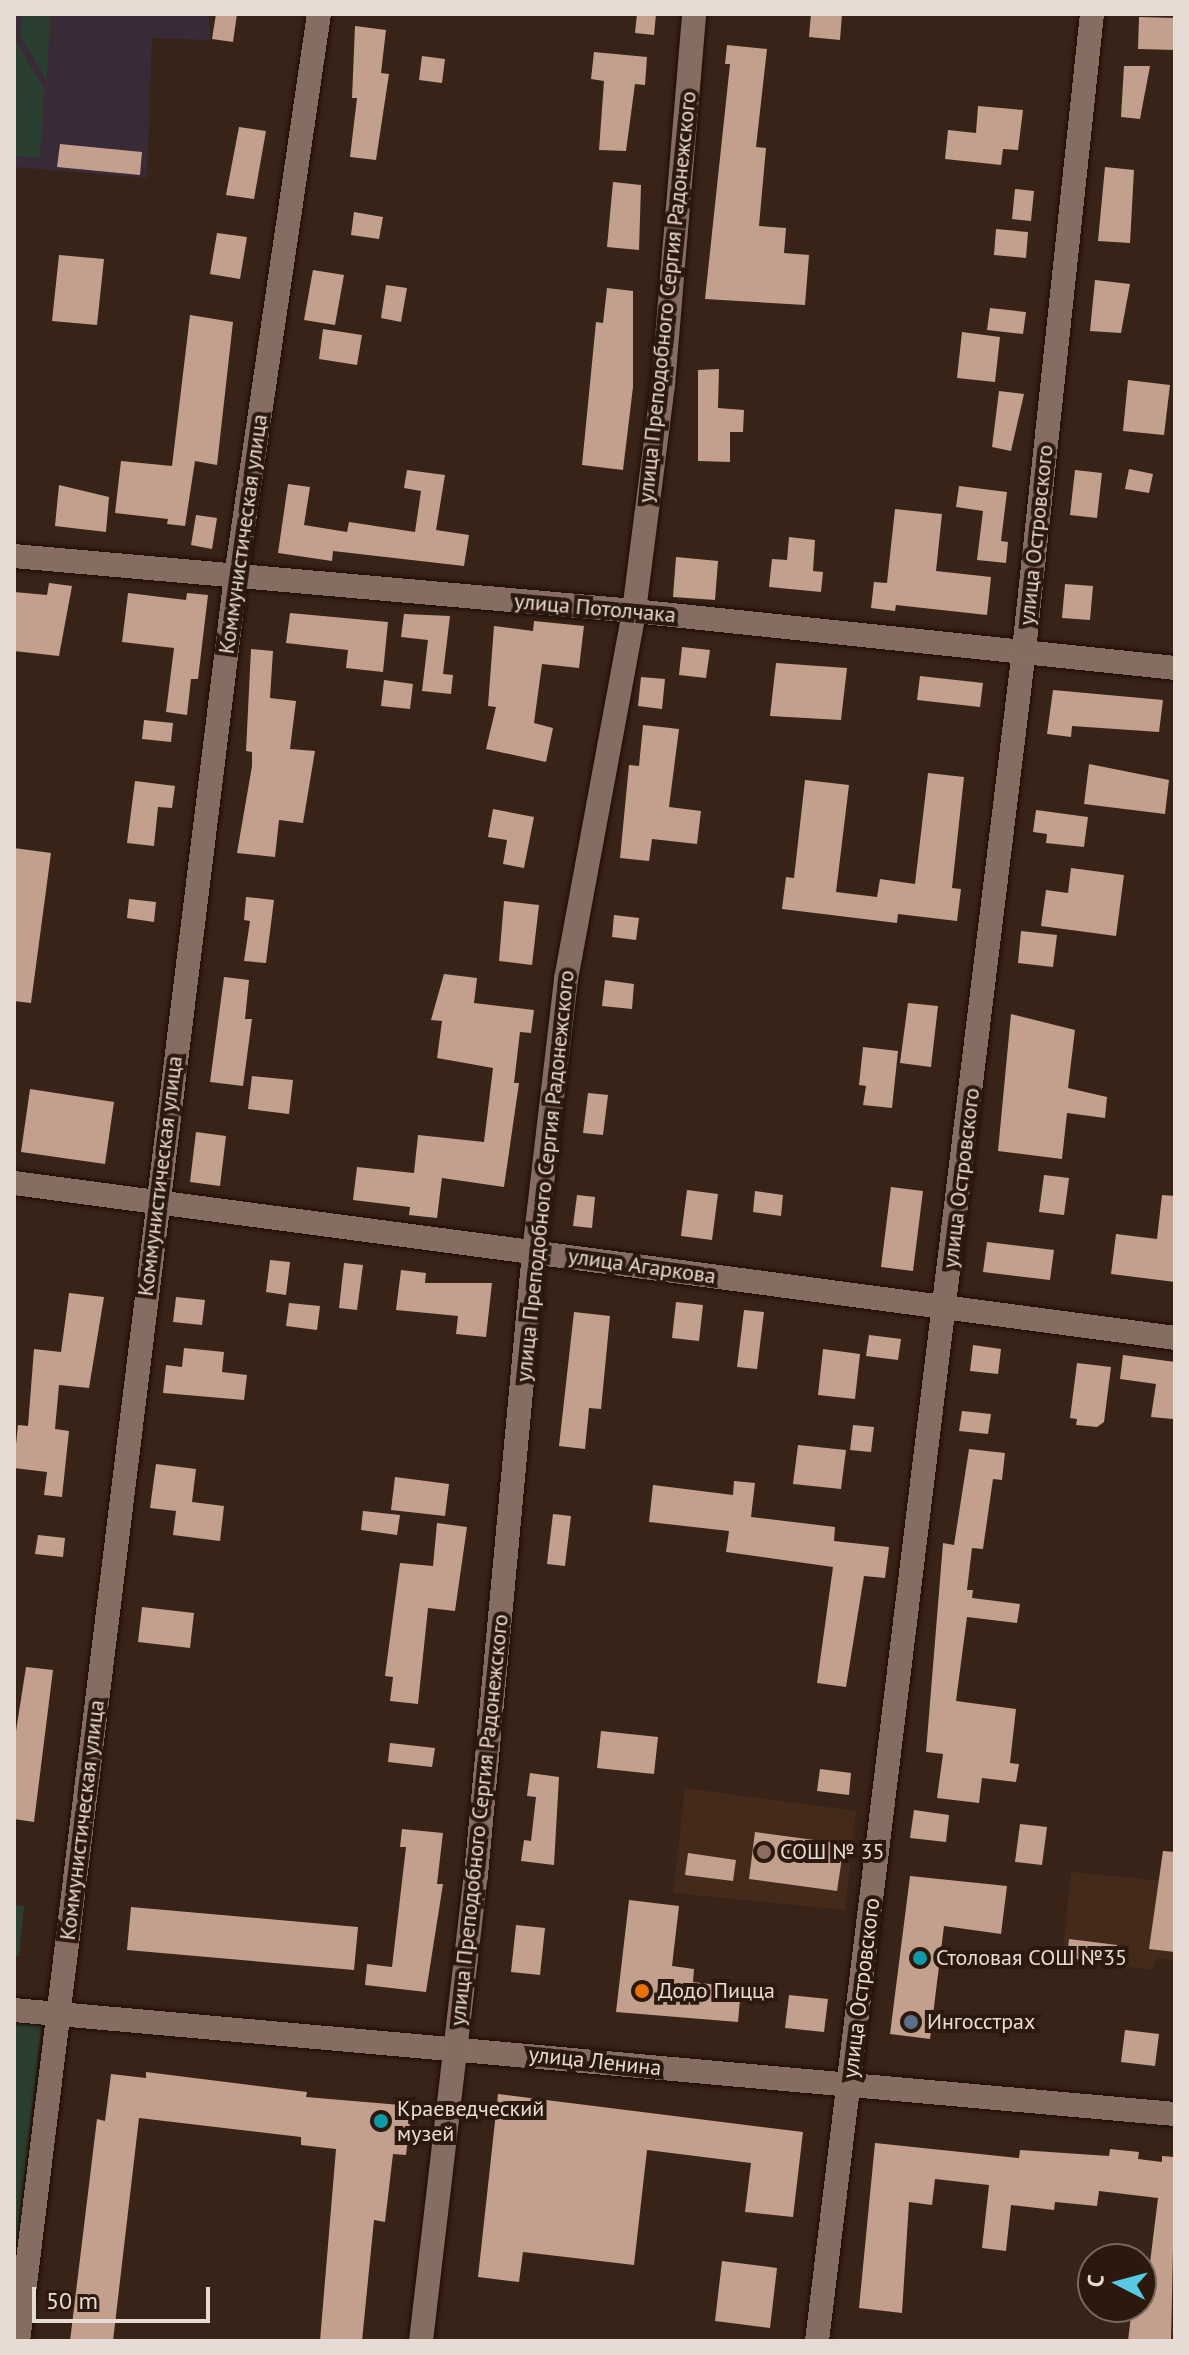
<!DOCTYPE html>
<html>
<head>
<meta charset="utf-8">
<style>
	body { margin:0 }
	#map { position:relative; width:1189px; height:2355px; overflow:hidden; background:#372318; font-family:"PT Sans",sans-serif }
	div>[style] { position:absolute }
	.commercial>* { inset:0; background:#382a37 }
	.built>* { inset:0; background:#442a1b }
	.green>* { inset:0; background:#2b3f30 }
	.building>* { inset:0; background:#c3a08e }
	.roads { filter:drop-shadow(0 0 2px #1d0b03) drop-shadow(0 0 2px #1d0b03) }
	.minor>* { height:24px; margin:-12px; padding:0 12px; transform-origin:12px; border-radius:12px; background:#856d61 }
	.dots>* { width:22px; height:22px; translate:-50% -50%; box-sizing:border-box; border:4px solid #2c190e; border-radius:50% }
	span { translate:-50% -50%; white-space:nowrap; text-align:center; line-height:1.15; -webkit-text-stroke:8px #2c190e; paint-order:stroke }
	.street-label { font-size:22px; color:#e8dbd3 }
	.poi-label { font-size:22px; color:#e8dbd3 }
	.left { translate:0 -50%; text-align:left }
	.frame { position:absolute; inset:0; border:16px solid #e8dbd3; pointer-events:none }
	.north { position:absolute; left:1077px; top:2243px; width:80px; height:80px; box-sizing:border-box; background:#2c190e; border:2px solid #77675d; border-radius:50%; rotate:276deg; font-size:22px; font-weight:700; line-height:32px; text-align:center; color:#e8dbd3 }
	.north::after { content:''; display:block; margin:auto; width:28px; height:36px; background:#57c9e3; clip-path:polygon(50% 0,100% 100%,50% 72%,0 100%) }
	.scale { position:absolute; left:32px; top:2287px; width:178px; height:36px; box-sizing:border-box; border:4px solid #e8dbd3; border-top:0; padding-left:10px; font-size:24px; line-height:28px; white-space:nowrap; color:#e8dbd3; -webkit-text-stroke:6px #2c190e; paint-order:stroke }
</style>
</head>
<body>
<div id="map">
	<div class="commercial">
		<i style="clip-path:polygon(14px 14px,208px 14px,211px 40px,152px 38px,147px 178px,14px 167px)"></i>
	</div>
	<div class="built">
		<i style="clip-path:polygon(685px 1788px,856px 1811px,845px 1910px,673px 1893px)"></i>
		<i style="clip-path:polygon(1071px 1872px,1175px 1882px,1175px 1960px,1157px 1958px,1153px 1970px,1062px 1959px)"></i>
	</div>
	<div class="green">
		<i style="clip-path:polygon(18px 14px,50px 14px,47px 81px,20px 35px,23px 19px)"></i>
		<i style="clip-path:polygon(14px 38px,44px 89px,40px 158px,14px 156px)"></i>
		<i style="clip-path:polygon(14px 1905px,24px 1906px,19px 1956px,14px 1956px)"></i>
		<i style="clip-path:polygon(14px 2018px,42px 2020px,14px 2267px)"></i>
	</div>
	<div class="building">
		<i style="clip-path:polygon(216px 14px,237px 14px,233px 42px,212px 39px)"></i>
		<i style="clip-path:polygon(637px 14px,656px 14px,654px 35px,635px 33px)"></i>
		<i style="clip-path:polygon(811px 14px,842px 14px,840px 40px,809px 37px)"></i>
		<i style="clip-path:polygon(1139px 17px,1175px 18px,1175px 50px,1138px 49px)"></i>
		<i style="clip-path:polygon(355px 26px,386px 30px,381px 73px,389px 74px,376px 160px,350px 157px,357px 98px,352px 98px)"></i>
		<i style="clip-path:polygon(727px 45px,767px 49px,756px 147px,766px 148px,759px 226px,786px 228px,784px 253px,809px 255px,805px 305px,705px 299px,730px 64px,725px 64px)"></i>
		<i style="clip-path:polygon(594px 52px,647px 57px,645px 85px,635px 84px,626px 151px,599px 150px,604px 81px,591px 79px)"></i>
		<i style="clip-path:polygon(422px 56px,445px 59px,442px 83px,419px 80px)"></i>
		<i style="clip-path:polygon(1124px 66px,1150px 66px,1140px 119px,1121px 117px)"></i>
		<i style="clip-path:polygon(978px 106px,1023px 110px,1018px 150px,1003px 149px,1001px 165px,945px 159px,948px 130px,976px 133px)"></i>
		<i style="clip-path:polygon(239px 127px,266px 131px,254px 199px,226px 195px)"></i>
		<i style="clip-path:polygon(60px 144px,142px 152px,140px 175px,57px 167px)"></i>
		<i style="clip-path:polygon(1105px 167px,1134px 170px,1130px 243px,1098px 241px)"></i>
		<i style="clip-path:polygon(613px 182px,641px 185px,639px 250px,607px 247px)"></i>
		<i style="clip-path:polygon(1015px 189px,1034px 191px,1031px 221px,1012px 219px)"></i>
		<i style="clip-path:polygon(354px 212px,383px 217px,379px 239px,351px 235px)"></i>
		<i style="clip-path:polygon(996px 229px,1028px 232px,1026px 258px,994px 255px)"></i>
		<i style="clip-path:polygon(217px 233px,247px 237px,240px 279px,210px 274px)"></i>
		<i style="clip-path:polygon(59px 255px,104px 259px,97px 325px,52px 321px)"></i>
		<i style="clip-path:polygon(313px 270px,344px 275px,335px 325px,304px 320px)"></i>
		<i style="clip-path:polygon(1095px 280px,1130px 284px,1121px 333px,1090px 331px)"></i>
		<i style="clip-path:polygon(386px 285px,407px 288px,401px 322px,381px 318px)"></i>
		<i style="clip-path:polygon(607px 288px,633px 291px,633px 387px,623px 470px,582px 465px,596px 322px,603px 323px)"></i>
		<i style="clip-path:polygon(990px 308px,1026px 312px,1023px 334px,987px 330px)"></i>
		<i style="clip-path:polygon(190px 315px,233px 322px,217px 465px,195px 461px,185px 526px,167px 524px,168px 519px,115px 513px,121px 461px,172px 466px)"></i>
		<i style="clip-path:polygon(323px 329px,362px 335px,357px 365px,319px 359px)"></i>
		<i style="clip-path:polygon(962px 332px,1000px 337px,995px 382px,957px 378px)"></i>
		<i style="clip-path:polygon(719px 369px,718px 408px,744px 410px,743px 432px,730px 432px,730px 462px,698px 461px,698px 370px)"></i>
		<i style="clip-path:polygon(1128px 380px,1170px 385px,1164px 435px,1123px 431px)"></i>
		<i style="clip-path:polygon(999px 391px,1024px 394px,1011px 451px,992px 447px)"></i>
		<i style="clip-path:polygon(1129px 469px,1153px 474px,1149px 493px,1125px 489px)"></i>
		<i style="clip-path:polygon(407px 470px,445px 475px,436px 530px,469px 535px,464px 566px,333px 551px,332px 561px,278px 553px,288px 484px,310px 487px,304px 525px,347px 532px,349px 522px,415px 532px,421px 491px,404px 488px)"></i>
		<i style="clip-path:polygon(1075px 470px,1102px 473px,1097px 518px,1070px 515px)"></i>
		<i style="clip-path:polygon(59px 485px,109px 497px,106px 532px,55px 526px)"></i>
		<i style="clip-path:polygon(959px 486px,1007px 492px,1001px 541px,1008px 542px,1006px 563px,977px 560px,983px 511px,956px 507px)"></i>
		<i style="clip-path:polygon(895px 509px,942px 514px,936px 571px,991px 577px,987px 615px,896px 605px,895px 611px,871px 608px,874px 582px,887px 583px)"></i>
		<i style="clip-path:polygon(196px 515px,217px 518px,212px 549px,191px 545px)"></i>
		<i style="clip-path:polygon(789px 537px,815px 540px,813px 571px,823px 572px,821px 592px,769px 587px,772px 559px,787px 560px)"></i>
		<i style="clip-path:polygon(676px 557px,718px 561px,715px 600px,673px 597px)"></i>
		<i style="clip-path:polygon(49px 583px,72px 586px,59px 656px,14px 651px,14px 592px,47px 595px)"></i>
		<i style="clip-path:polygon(1065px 584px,1093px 586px,1090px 620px,1062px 618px)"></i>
		<i style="clip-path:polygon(128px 593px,186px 600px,187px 593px,208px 595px,198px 679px,191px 679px,187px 715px,166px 712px,174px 648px,122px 642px)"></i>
		<i style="clip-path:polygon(290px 613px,388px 622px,383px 672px,346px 668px,348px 650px,286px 643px)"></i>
		<i style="clip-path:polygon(404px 614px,450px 616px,443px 674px,453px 675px,451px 694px,422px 691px,428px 640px,401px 637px)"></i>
		<i style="clip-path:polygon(534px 621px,584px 626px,579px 668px,542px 664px,534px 723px,553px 728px,546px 762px,486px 749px,496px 707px,488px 706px,494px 626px,533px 631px)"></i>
		<i style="clip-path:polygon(682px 647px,710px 650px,706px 678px,679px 675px)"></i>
		<i style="clip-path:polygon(251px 649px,273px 651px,270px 698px,296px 701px,290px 749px,315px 751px,303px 823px,279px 820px,275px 857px,237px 853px,252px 766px,252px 752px,246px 751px)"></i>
		<i style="clip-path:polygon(776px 663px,847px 668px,841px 720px,770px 716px)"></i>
		<i style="clip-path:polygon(920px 676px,983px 683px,980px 707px,917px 700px)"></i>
		<i style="clip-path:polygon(641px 677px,665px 679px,662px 709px,638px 706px)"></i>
		<i style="clip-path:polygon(384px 680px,413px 684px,410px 709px,381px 706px)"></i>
		<i style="clip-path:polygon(1053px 690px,1163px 700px,1159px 732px,1072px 726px,1071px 737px,1047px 734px)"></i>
		<i style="clip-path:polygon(144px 720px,173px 723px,171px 742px,142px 739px)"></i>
		<i style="clip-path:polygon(643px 725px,679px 729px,669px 807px,701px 811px,697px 844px,652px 839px,649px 861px,620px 858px,629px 765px,639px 766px)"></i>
		<i style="clip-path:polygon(1089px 764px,1169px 780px,1165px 814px,1084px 804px)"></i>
		<i style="clip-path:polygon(928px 773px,964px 777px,952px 888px,961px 889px,957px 921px,898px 914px,897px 923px,782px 909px,786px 877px,794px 878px,805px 780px,849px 785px,836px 892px,877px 897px,880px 879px,915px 884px)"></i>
		<i style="clip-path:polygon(135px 781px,175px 786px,172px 808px,158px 807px,154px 846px,127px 843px)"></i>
		<i style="clip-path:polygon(493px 809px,534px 817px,524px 868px,503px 864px,507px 840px,488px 837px)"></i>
		<i style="clip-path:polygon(1036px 810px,1088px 817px,1084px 847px,1046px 843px,1047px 834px,1033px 832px)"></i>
		<i style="clip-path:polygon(14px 848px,51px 853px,31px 1003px,14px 1001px)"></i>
		<i style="clip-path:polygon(1071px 868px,1124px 875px,1116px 936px,1041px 926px,1046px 890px,1068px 893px)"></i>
		<i style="clip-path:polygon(246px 897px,274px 900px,266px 963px,244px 961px,250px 921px,244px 920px)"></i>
		<i style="clip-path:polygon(129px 899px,156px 902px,154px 922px,127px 918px)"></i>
		<i style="clip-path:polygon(504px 901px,539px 905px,532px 965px,499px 961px)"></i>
		<i style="clip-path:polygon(614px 915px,639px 918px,636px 940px,612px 937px)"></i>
		<i style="clip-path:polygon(1021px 931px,1057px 935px,1053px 967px,1018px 963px)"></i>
		<i style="clip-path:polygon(444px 974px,477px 978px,474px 1003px,534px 1010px,531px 1033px,520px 1032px,514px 1083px,519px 1083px,504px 1187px,442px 1178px,437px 1218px,409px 1215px,410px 1207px,353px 1200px,357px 1167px,414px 1173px,418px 1135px,484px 1142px,493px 1068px,437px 1058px,442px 1021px,431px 1020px)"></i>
		<i style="clip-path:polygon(224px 977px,249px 980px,245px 1019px,252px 1019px,243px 1086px,210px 1082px)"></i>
		<i style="clip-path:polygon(605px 980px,634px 984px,632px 1009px,602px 1006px)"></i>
		<i style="clip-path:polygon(908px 1003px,938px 1006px,931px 1067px,900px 1063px)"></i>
		<i style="clip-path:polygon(1011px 1014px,1075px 1030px,1068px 1088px,1107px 1097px,1105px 1118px,1067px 1113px,1062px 1159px,998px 1151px)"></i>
		<i style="clip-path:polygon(863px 1047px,898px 1051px,892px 1108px,863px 1105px,866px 1086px,859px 1085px)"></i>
		<i style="clip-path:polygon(252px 1076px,293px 1080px,289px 1114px,248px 1109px)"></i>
		<i style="clip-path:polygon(30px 1089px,114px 1102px,105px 1164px,21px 1152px)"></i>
		<i style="clip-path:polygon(588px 1093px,608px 1095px,603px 1135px,583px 1133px)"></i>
		<i style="clip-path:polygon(196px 1132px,226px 1136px,220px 1186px,190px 1182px)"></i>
		<i style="clip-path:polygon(1044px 1175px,1069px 1178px,1064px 1215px,1039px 1212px)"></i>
		<i style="clip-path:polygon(891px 1187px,923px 1191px,913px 1271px,881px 1267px)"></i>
		<i style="clip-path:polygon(687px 1190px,718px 1194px,712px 1240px,681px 1236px)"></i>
		<i style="clip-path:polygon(755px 1191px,783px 1195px,781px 1216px,753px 1212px)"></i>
		<i style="clip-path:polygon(577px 1195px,595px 1197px,592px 1228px,573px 1226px)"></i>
		<i style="clip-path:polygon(1162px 1195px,1175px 1196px,1175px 1282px,1111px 1274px,1116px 1234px,1157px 1239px)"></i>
		<i style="clip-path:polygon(987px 1242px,1054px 1250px,1050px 1280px,983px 1272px)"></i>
		<i style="clip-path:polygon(270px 1260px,290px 1262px,286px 1295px,266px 1292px)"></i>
		<i style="clip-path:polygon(344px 1263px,363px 1265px,357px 1310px,339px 1308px)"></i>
		<i style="clip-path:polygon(401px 1270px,426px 1273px,425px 1283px,492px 1283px,486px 1337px,456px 1334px,458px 1316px,396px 1310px)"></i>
		<i style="clip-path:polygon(69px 1293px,104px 1297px,89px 1388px,59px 1385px,55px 1429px,69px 1431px,62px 1497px,44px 1495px,47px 1472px,14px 1468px,14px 1464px,18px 1425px,28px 1426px,34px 1349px,61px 1352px)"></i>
		<i style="clip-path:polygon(176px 1297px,205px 1300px,202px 1325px,173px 1322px)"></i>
		<i style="clip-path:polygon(676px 1302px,703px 1305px,699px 1341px,672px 1338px)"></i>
		<i style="clip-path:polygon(289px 1303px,320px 1306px,317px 1330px,286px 1326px)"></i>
		<i style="clip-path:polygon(744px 1310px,764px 1312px,757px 1369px,737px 1367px)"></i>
		<i style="clip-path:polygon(574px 1312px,610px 1316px,601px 1409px,589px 1408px,585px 1449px,559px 1446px)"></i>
		<i style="clip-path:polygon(869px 1335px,901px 1339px,898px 1360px,866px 1356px)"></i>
		<i style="clip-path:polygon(973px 1345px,1001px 1349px,998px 1374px,970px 1371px)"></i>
		<i style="clip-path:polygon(184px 1348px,224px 1352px,222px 1372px,247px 1375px,244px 1400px,163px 1393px,166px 1365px,182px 1367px)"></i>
		<i style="clip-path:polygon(823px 1349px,860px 1354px,855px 1399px,818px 1395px)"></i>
		<i style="clip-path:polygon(1123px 1355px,1175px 1362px,1173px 1419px,1151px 1417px,1156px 1384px,1120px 1379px)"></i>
		<i style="clip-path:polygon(1077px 1363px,1111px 1367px,1104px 1422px,1097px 1427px,1076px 1425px,1077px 1419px,1070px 1418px)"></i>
		<i style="clip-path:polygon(962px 1411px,991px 1414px,988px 1434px,959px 1431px)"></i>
		<i style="clip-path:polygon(853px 1425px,874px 1427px,871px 1452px,850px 1450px)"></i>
		<i style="clip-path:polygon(798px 1445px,846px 1450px,841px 1489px,793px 1484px)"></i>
		<i style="clip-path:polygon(969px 1449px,1005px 1453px,1002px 1480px,993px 1479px,983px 1549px,972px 1548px,967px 1590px,973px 1590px,972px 1598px,1020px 1604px,1017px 1623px,967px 1617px,956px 1701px,1016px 1709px,1010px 1763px,1019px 1764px,1016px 1782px,982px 1778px,979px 1803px,937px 1798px,943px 1754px,926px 1752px,943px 1543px,954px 1545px)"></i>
		<i style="clip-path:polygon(156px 1464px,196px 1469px,192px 1502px,224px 1506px,220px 1541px,173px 1535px,176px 1511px,150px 1508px)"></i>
		<i style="clip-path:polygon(395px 1477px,449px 1484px,445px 1516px,391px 1510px)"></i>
		<i style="clip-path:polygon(734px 1481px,755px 1483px,751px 1517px,835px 1527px,834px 1541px,889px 1547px,885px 1578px,864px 1576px,846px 1687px,817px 1683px,833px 1567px,726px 1552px,729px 1531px,649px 1522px,653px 1485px,733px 1495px)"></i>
		<i style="clip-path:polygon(363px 1511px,400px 1515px,397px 1535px,361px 1530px)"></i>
		<i style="clip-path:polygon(553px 1514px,571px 1516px,565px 1566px,547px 1564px)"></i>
		<i style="clip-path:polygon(437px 1523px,467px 1527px,455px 1611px,428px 1608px,418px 1704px,390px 1701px,393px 1677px,385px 1676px,400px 1563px,433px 1566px)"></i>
		<i style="clip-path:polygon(38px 1535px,65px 1538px,63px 1557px,35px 1554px)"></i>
		<i style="clip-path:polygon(142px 1607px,194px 1613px,190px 1648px,138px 1642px)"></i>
		<i style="clip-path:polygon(26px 1667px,53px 1670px,34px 1822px,14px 1819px,14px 1744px)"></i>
		<i style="clip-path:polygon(601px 1731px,658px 1737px,654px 1774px,597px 1768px)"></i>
		<i style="clip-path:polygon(390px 1743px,435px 1748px,432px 1767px,388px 1762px)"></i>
		<i style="clip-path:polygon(820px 1769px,851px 1773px,849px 1795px,817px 1791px)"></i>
		<i style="clip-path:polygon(530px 1773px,559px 1777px,554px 1865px,521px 1861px,524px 1840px,531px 1841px,536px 1797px,527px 1796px)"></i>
		<i style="clip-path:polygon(914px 1810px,949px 1815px,946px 1842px,910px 1838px)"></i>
		<i style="clip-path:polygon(1020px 1824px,1047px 1827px,1042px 1865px,1015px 1862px)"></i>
		<i style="clip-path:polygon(402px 1829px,443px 1833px,437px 1884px,443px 1884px,426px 1992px,365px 1985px,367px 1964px,392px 1967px,406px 1847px,400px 1847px)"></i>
		<i style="clip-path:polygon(755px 1832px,844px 1844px,837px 1891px,749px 1879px)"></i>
		<i style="clip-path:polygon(1163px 1851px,1175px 1852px,1175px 1952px,1149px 1949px)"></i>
		<i style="clip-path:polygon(688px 1853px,736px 1860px,733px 1881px,685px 1875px)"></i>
		<i style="clip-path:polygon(910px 1876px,1007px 1886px,1001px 1934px,944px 1926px,930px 2039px,890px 2034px)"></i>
		<i style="clip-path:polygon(629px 1900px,679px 1906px,672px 1966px,694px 1969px,693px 1982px,741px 1988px,738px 2022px,616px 2012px)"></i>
		<i style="clip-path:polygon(131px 1907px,358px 1927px,354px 1970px,127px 1950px)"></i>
		<i style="clip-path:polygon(516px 1925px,545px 1928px,540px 1975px,511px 1972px)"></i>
		<i style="clip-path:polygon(1069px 1939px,1117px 1945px,1115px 1964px,1067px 1958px)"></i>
		<i style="clip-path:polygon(789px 1995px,828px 1999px,824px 2032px,785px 2028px)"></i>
		<i style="clip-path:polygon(1125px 2030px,1159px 2034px,1155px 2066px,1121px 2062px)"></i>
		<i style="clip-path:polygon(146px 2072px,307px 2092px,306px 2097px,412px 2106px,406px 2155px,393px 2154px,385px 2222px,374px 2220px,362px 2341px,320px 2341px,336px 2149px,301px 2145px,301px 2137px,139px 2118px,113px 2341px,70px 2341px,97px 2119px,105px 2121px,111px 2074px,146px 2078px)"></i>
		<i style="clip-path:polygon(498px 2094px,803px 2132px,793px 2217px,745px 2212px,751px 2163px,647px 2150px,634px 2265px,523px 2252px,519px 2282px,478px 2277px)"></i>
		<i style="clip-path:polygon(875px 2143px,1019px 2158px,1020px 2150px,1109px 2156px,1110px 2149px,1139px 2152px,1138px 2159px,1162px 2162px,1162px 2156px,1175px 2157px,1171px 2341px,1128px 2341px,1132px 2307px,1141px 2307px,1141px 2286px,1147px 2287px,1158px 2198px,1099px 2191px,1097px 2206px,1055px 2202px,1054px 2210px,1011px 2205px,1006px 2251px,982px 2248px,989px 2185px,935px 2179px,932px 2205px,909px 2202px,902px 2313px,859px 2308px)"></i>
		<i style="clip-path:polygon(722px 2261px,777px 2268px,770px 2328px,715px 2321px)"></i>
	</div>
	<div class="roads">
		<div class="minor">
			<i style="left:14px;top:556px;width:622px;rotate:5.07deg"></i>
			<i style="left:634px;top:611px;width:544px;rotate:6.01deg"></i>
			<i style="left:14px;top:1183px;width:1171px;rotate:7.6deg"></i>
			<i style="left:14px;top:2010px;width:1166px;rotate:5.12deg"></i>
			<i style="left:18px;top:2341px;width:1778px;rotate:-82.96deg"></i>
			<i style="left:236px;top:576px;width:568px;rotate:-81.6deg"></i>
			<i style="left:421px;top:2341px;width:469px;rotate:-83.3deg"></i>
			<i style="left:476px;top:1875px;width:626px;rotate:-84.68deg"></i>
			<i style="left:534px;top:1252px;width:275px;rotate:-83.3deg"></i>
			<i style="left:566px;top:979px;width:374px;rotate:-79.5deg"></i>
			<i style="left:634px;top:611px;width:228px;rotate:-82.7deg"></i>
			<i style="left:663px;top:385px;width:372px;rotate:-85.2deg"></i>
			<i style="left:817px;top:2341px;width:1704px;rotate:-83.02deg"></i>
			<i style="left:1024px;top:650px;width:640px;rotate:-83.9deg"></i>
		</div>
	</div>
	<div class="dots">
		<i style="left:764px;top:1852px;background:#8d6e63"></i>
		<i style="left:920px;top:1958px;background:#0f9aa8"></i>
		<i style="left:642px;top:1991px;background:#e8710a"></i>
		<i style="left:911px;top:2022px;background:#5c6f8a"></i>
		<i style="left:381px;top:2121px;background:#0f9aa8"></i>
	</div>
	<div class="street-label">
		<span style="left:667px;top:297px;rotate:-84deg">улица Преподобного Сергия Радонежского</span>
		<span style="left:243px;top:534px;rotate:-82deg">Коммунистическая улица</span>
		<span style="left:1036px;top:535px;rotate:-84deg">улица Островского</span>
		<span style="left:595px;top:608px;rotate:5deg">улица Потолчака</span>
		<span style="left:160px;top:1176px;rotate:-83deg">Коммунистическая улица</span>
		<span style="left:545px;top:1176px;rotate:-84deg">улица Преподобного Сергия Радонежского</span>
		<span style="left:961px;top:1178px;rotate:-83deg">улица Островского</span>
		<span style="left:642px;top:1266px;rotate:8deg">улица Агаркова</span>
		<span style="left:82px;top:1820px;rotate:-83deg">Коммунистическая улица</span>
		<span style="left:479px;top:1820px;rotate:-84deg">улица Преподобного Сергия Радонежского</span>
		<span style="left:861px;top:1988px;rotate:-83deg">улица Островского</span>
		<span style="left:595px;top:2061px;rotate:6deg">улица Ленина</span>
	</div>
	<div class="poi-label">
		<span class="left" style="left:780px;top:1852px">СОШ № 35</span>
		<span class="left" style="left:936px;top:1958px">Столовая СОШ №35</span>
		<span class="left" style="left:658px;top:1991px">Додо Пицца</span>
		<span class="left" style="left:927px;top:2022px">Ингосстрах</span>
		<span class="left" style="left:397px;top:2121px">Краеведческий<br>музей</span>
	</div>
	<div class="frame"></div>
	<div class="north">С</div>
	<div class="scale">50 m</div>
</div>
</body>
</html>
